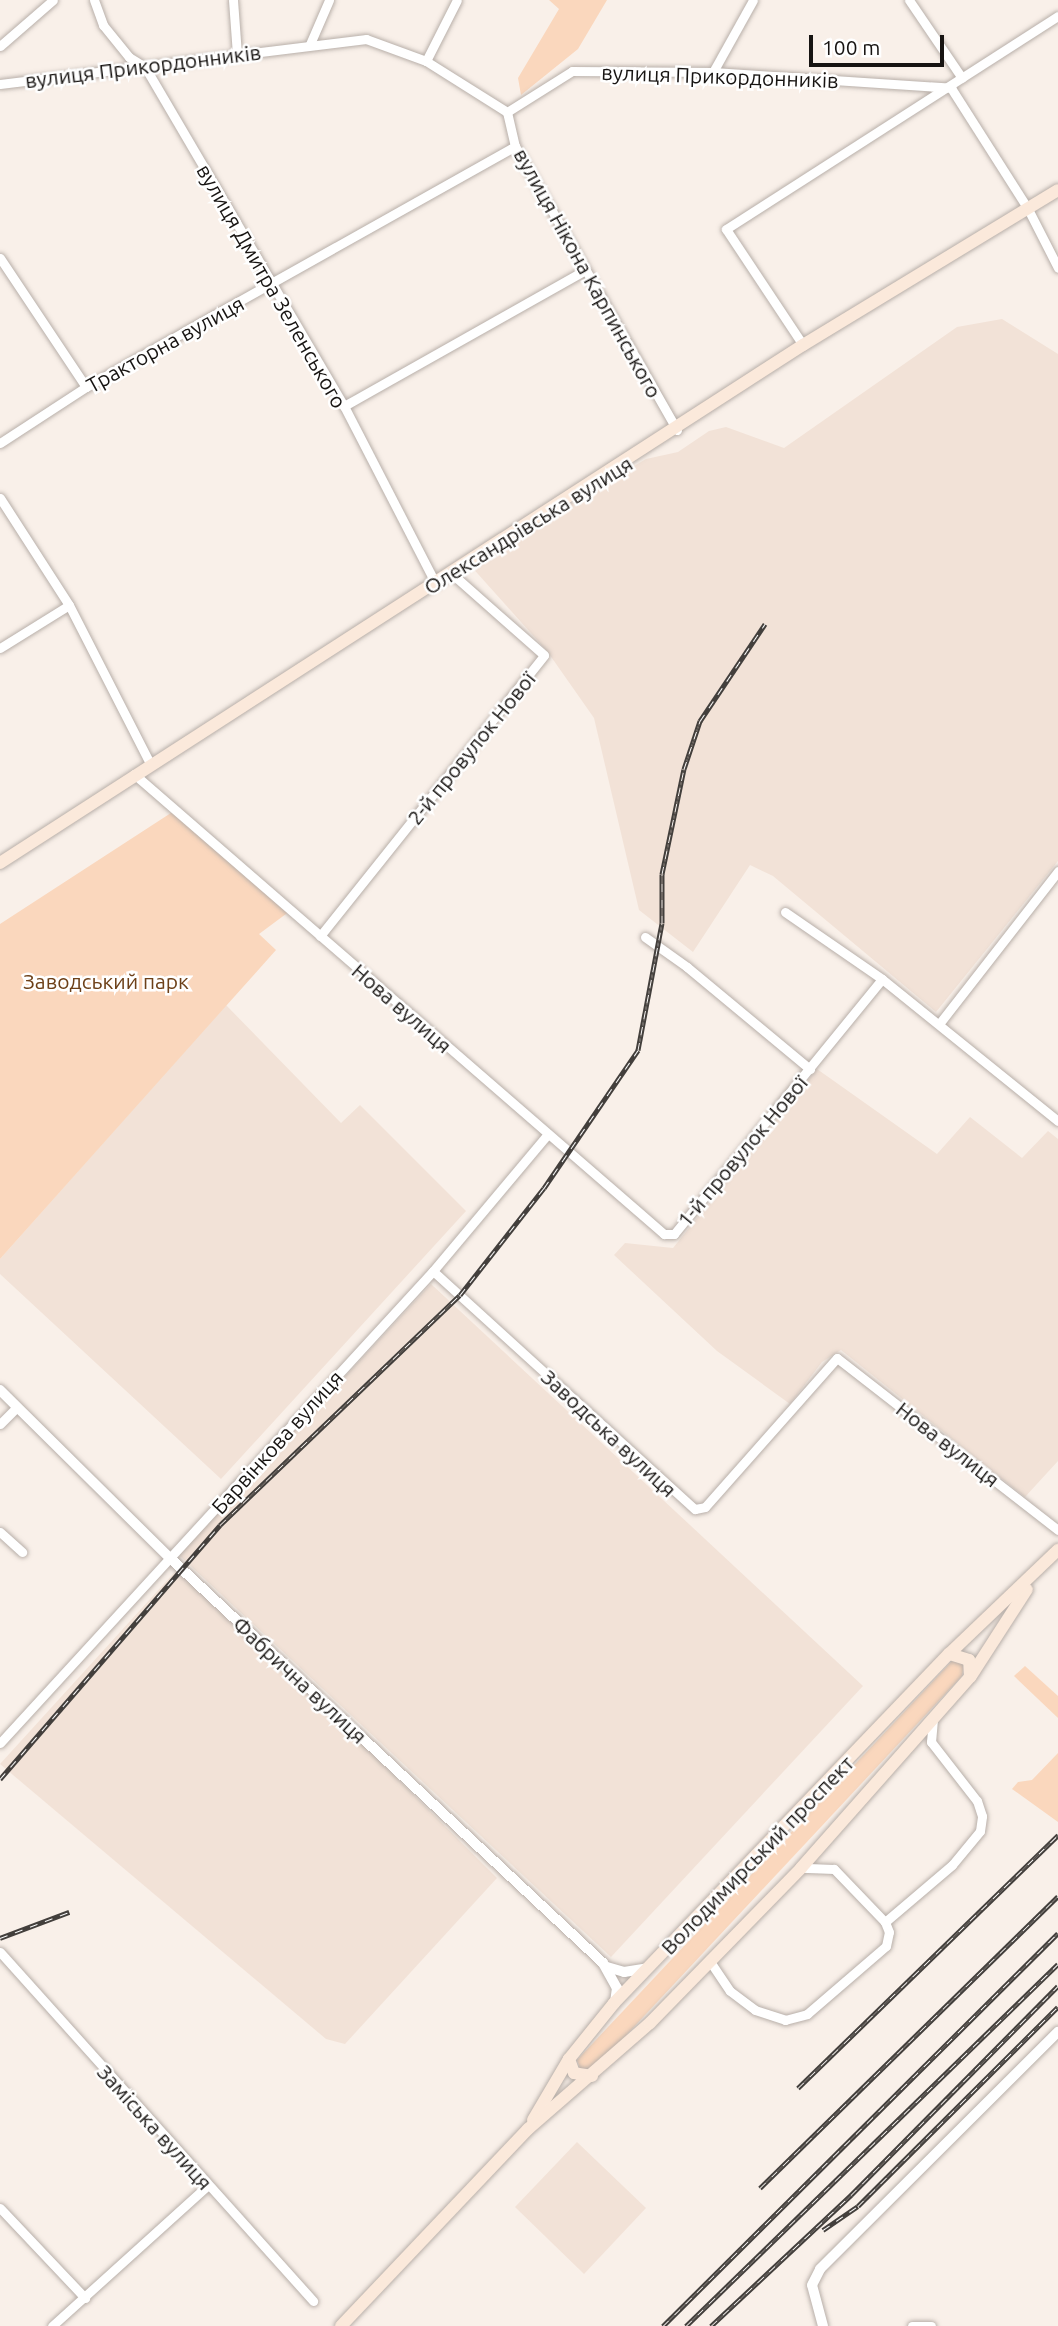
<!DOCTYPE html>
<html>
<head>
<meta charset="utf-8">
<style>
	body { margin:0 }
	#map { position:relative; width:1058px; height:2326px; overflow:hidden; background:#f9f0e9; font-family:Ubuntu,sans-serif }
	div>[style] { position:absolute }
	.built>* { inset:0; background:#f2e2d7 }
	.green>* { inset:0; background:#fad7bd }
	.roads { filter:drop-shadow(0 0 2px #b8afa9) drop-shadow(0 0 2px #b8afa9) }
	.minor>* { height:9px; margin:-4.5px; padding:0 4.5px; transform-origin:4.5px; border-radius:4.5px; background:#fff }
	.tertiary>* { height:10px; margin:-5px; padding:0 5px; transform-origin:5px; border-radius:5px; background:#fff }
	.secondary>* { height:12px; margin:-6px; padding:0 6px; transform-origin:6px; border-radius:6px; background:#fbe9db }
	.rail>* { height:5px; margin-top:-2.5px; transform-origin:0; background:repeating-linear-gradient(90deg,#fff 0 8px,#433f3c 0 16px); box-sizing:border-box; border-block:2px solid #433f3c }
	span { translate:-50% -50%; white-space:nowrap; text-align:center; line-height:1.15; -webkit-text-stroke:5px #fff; paint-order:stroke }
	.street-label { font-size:21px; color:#171412 }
	.park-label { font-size:21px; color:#6d4018 }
	.scale { position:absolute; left:809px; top:35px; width:135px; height:32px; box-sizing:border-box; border:4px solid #171412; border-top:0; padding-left:9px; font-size:21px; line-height:24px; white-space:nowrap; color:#171412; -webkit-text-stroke:5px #fff; paint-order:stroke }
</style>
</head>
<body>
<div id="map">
	<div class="built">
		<i style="clip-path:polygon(1002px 319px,1058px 354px,1058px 861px,936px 1012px,773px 876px,750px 865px,693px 952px,639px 910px,594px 718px,547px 651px,469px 564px,646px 459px,678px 452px,709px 431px,726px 427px,784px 448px,957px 327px)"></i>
		<i style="clip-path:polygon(226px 1005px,341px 1123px,360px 1105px,466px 1211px,221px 1479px,0 1274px,0 1259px)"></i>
		<i style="clip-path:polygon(817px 1069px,937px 1154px,970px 1117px,1022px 1158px,1048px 1131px,1058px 1139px,1058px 1461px,1025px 1497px,841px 1350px,822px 1362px,790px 1404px,717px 1351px,614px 1255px,625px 1243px,673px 1248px)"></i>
		<i style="clip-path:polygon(431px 1284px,863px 1686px,611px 1957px,179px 1555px)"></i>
		<i style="clip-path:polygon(182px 1564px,497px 1878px,345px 2044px,326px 2039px,0 1764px)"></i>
		<i style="clip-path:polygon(577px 2142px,646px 2208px,584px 2274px,515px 2207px)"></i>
	</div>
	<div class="green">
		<i style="clip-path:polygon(549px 0,607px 0,578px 49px,521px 95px,518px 78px,559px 9px)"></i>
		<i style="clip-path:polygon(174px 811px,290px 911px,259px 934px,276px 950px,0 1259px,0 924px)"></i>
		<i style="clip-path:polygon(952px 1661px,964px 1664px,962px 1676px,590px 2074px,582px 2074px,577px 2060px)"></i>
		<i style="clip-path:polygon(1025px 1666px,1058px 1696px,1058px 1718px,1014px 1676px)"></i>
		<i style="clip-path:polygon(1058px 1753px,1058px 1822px,1012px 1789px,1018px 1782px,1032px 1780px)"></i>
	</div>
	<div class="roads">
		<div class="minor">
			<i style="left:94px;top:0;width:27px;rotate:70deg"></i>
			<i style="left:103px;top:25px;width:41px;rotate:50.9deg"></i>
			<i style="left:129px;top:57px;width:19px;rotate:32deg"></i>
			<i style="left:145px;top:67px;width:393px;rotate:59.6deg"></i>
			<i style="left:344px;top:406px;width:200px;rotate:62.7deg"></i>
			<i style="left:233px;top:0;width:54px;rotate:85.8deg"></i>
			<i style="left:909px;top:0;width:94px;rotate:55.8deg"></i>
			<i style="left:310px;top:44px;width:48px;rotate:-66.6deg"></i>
			<i style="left:0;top:46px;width:70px;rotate:-41deg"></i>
			<i style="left:426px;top:61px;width:68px;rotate:-63.1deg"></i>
			<i style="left:713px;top:72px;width:82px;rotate:-60.9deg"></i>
			<i style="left:0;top:84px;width:369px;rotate:-7deg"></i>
			<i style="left:366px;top:39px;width:64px;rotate:20.1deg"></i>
			<i style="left:426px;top:61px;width:96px;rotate:32.2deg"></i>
			<i style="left:507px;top:112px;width:77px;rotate:-32.2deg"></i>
			<i style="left:572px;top:71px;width:141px;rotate:0.4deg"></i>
			<i style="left:713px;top:72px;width:239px;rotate:3.8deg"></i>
			<i style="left:951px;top:88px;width:143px;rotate:57.5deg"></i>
			<i style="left:1028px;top:209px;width:66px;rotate:63deg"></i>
			<i style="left:507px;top:112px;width:35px;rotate:77deg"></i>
			<i style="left:515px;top:146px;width:327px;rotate:60.3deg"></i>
			<i style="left:0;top:258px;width:155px;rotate:56.3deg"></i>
			<i style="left:803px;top:345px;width:139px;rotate:-123.6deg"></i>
			<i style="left:726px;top:229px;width:394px;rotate:-32.7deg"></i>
			<i style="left:344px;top:406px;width:277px;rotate:-29.4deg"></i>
			<i style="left:0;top:443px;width:103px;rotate:-33.1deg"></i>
			<i style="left:86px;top:387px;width:492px;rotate:-29.3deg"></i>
			<i style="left:0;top:498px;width:127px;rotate:57.2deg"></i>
			<i style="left:69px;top:605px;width:178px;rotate:62.9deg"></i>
			<i style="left:0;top:648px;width:81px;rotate:-31.9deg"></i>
			<i style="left:134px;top:774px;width:702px;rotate:40.96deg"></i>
			<i style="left:664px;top:1234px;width:10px"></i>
			<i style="left:674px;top:1234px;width:329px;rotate:-50.8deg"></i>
			<i style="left:785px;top:912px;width:118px;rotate:34.6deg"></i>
			<i style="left:882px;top:979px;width:226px;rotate:38.9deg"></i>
			<i style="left:320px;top:936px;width:359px;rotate:-51.4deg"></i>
			<i style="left:544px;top:655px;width:123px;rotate:-138.6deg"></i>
			<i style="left:645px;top:937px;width:52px;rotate:35.5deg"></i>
			<i style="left:687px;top:967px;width:160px;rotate:39.7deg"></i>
			<i style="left:939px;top:1024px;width:194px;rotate:-52.1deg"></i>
			<i style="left:433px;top:1271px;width:354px;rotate:42.3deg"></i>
			<i style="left:695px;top:1509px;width:10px;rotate:-11deg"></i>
			<i style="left:705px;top:1507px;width:199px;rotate:-48.5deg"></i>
			<i style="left:837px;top:1358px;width:280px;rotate:37.9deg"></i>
			<i style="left:0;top:1424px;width:24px;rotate:-45deg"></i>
			<i style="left:0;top:1532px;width:30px;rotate:42deg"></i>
			<i style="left:0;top:1743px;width:641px;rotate:-47.47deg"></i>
			<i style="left:433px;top:1271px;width:177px;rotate:-50deg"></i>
			<i style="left:885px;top:1922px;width:88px;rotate:-40.4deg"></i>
			<i style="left:952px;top:1865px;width:44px;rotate:-50.5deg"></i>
			<i style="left:980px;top:1831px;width:15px;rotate:-82deg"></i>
			<i style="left:982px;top:1816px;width:16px;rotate:-108deg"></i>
			<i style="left:977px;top:1801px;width:75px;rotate:-127.9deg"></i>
			<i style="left:931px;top:1742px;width:22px;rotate:-85deg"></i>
			<i style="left:0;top:1952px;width:469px;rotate:48.1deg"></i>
			<i style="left:709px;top:1960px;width:37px;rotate:56deg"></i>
			<i style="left:730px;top:1991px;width:31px;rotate:37deg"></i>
			<i style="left:755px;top:2010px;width:32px;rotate:18deg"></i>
			<i style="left:785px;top:2020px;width:23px;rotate:-15deg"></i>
			<i style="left:807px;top:2014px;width:104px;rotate:-40.7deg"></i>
			<i style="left:886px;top:1946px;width:14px;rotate:-78deg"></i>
			<i style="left:889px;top:1932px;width:11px;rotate:-112deg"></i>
			<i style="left:885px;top:1922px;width:74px;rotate:-133.9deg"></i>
			<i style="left:834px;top:1869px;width:33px;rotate:-178deg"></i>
			<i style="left:0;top:2208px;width:124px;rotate:46.6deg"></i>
			<i style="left:52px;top:2326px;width:209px;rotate:-42.1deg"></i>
			<i style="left:912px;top:2326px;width:19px"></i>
		</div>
		<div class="tertiary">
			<i style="left:0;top:1390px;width:240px;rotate:44.7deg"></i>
			<i style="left:171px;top:1559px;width:591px;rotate:43.08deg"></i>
			<i style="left:603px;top:1963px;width:29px;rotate:61deg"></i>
			<i style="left:617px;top:1988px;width:14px;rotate:98deg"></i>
			<i style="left:607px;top:1967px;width:18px;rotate:16deg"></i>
			<i style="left:624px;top:1972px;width:24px;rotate:-9deg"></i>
			<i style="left:823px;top:2326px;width:42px;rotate:-105deg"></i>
			<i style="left:812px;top:2285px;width:18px;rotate:-63deg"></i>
			<i style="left:820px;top:2269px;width:336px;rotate:-44.9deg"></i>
		</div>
		<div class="secondary">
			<i style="left:0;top:863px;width:956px;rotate:-32.83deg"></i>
			<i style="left:803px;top:345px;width:298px;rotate:-31.3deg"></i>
			<i style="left:971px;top:1676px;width:103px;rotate:-57.2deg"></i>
			<i style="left:592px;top:2076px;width:18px;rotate:-171deg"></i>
			<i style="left:574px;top:2073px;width:15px;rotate:-110deg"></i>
			<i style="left:569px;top:2059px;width:72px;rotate:-51.2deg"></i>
			<i style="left:614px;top:2003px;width:484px;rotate:-46.2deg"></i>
			<i style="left:949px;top:1654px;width:151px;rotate:-43.7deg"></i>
			<i style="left:533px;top:2120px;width:71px;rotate:-59.5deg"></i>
			<i style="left:341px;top:2326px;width:272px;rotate:-46.5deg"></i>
			<i style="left:528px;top:2129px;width:162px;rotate:-41deg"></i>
			<i style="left:650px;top:2023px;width:216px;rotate:-45.7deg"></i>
			<i style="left:801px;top:1868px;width:255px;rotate:-48.5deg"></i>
			<i style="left:970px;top:1677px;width:17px;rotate:-93deg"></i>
			<i style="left:969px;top:1660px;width:21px;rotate:-163deg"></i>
		</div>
	</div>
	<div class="rail">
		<i style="left:0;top:1779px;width:336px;rotate:-49.1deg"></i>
		<i style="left:220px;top:1525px;width:332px;rotate:-43.8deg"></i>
		<i style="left:460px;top:1295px;width:136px;rotate:-51.9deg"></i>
		<i style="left:544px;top:1188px;width:167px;rotate:-55.7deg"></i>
		<i style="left:638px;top:1050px;width:129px;rotate:-79.3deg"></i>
		<i style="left:662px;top:923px;width:49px;rotate:-90deg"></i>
		<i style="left:662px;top:874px;width:107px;rotate:-78.2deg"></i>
		<i style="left:684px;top:769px;width:51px;rotate:-71.6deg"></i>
		<i style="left:700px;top:721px;width:117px;rotate:-56.2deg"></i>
		<i style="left:0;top:1938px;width:74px;rotate:-20.6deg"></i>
		<i style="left:798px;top:2088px;width:363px;rotate:-44.2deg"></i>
		<i style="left:760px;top:2188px;width:417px;rotate:-44.4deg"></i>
		<i style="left:823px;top:2230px;width:42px;rotate:-34.4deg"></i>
		<i style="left:858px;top:2206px;width:282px;rotate:-44.9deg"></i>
		<i style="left:663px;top:2326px;width:557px;rotate:-44.85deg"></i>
		<i style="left:686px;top:2326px;width:519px;rotate:-44.22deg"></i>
		<i style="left:711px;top:2326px;width:192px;rotate:-43.1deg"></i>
		<i style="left:851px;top:2195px;width:294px;rotate:-45.3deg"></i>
	</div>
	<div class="street-label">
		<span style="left:143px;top:66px;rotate:-7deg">вулиця Прикордонників</span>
		<span style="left:720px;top:76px;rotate:2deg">вулиця Прикордонників</span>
		<span style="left:588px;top:273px;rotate:61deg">вулиця Нікона Карпинського</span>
		<span style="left:272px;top:286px;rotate:60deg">вулиця Дмитра Зеленського</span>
		<span style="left:165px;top:344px;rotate:-29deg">Тракторна вулиця</span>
		<span style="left:528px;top:525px;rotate:-32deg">Олександрівська вулиця</span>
		<span style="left:471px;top:748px;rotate:-51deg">2-й провулок Нової</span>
		<span style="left:402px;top:1008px;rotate:41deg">Нова вулиця</span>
		<span style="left:742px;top:1151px;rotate:-50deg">1-й провулок Нової</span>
		<span style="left:609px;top:1433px;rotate:43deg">Заводська вулиця</span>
		<span style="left:277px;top:1442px;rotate:-48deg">Барвінкова вулиця</span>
		<span style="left:948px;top:1444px;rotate:38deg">Нова вулиця</span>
		<span style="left:300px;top:1680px;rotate:43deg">Фабрична вулиця</span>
		<span style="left:757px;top:1855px;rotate:-46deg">Володимирський проспект</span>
		<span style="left:155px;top:2127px;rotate:48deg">Заміська вулиця</span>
	</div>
	<div class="park-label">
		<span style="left:106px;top:981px">Заводський парк</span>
	</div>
	<div class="scale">100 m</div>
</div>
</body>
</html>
